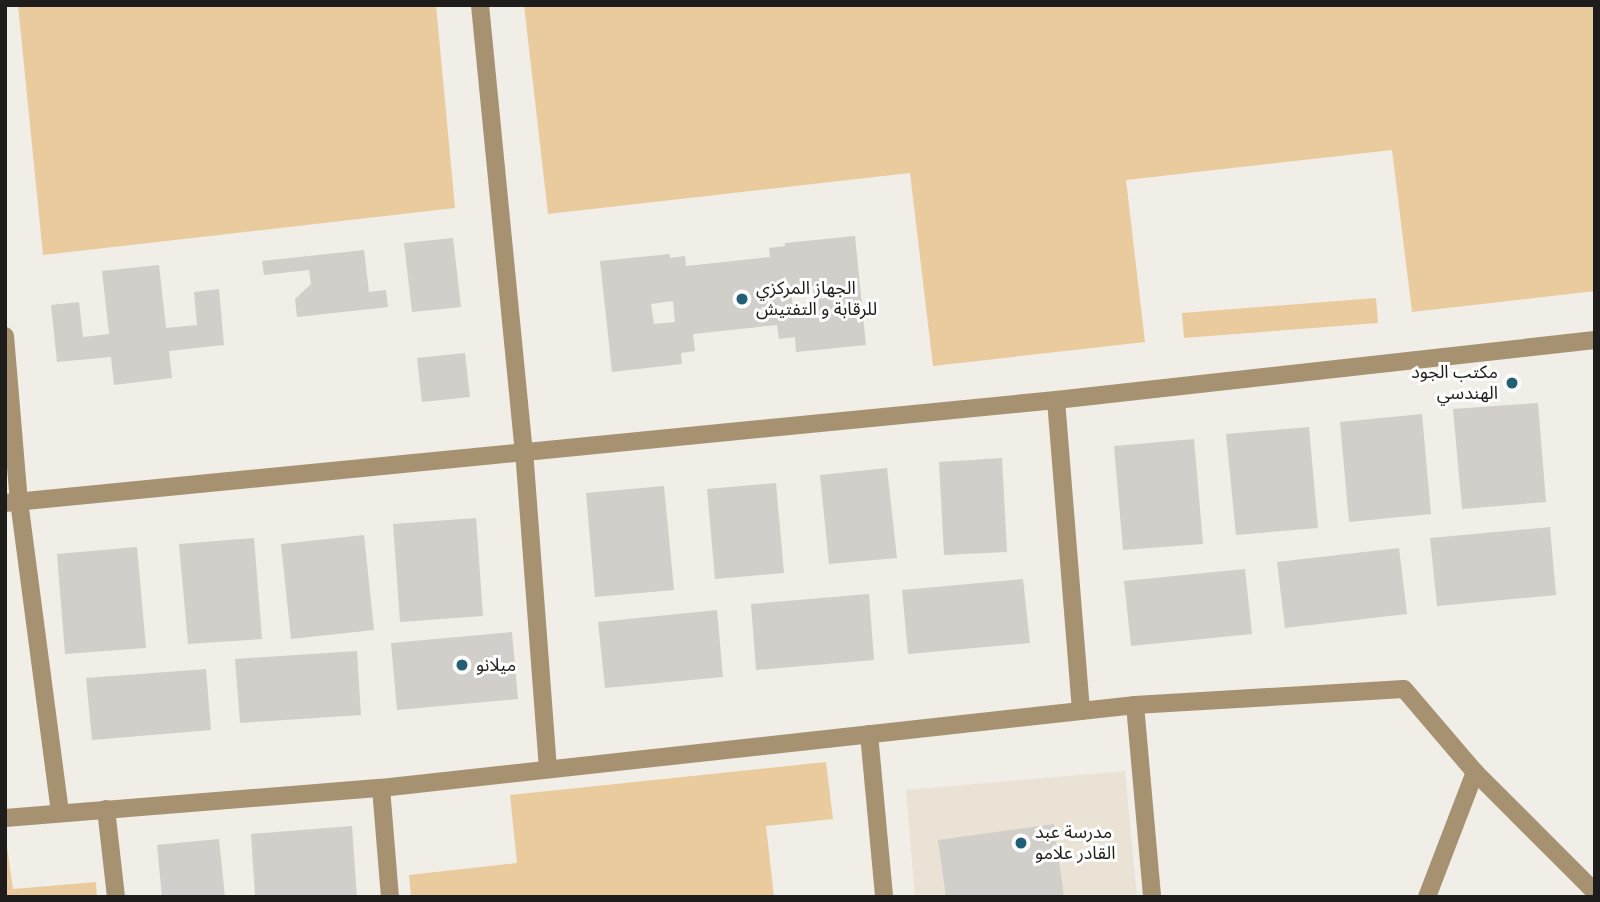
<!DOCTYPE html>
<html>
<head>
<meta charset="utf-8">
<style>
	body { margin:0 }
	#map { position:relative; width:1600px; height:902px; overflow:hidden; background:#f1ede7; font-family:"Public Sans","Noto Sans Arabic",sans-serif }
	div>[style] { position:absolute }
	.built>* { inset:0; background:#eae2d5 }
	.green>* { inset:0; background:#eacb9e }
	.building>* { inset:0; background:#d2cec9 }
	.street>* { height:18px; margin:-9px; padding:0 9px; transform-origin:9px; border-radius:9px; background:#a69171 }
	.dots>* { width:19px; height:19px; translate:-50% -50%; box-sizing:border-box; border:4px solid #fff; border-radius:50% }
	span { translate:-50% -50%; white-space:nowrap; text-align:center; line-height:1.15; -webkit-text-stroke:6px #fff; paint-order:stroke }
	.poi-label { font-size:18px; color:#1e1d1b }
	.left { translate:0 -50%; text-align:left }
	.right { translate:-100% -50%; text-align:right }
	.frame { position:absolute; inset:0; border:7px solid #1e1d1b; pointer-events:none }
</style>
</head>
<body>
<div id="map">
	<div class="built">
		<i style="clip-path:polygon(1125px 771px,1137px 897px,915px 897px,906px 790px)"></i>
	</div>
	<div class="green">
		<i style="clip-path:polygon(18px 5px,436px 5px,455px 208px,43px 255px)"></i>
		<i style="clip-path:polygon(524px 5px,1595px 5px,1595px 291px,1412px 312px,1392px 150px,1126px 180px,1145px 342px,933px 366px,910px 173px,548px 214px)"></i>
		<i style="clip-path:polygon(1376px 298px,1378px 323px,1184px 338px,1182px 313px)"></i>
		<i style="clip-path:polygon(826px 762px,833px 819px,766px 826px,774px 897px,411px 897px,409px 875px,517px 863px,510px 795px)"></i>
		<i style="clip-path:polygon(5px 833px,13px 889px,96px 882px,97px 897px,5px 897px)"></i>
	</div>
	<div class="building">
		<i style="clip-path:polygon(evenodd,855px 236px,866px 345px,796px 352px,795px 337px,779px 339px,777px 325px,693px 334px,695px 351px,681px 353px,682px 364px,612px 372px,600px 261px,670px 254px,670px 258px,685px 256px,686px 266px,770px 257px,769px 248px,785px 246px,785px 243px,855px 236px,813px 286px,815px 307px,793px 309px,791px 289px,813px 286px,855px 236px,673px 301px,675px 322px,654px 324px,651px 304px,673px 301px)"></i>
		<i style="clip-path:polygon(453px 238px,461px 307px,412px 312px,404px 243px)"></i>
		<i style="clip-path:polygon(364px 250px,369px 292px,386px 290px,388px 307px,297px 317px,295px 299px,311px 284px,309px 270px,264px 275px,262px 261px)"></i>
		<i style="clip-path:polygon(159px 265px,166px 328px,197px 325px,194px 292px,219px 289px,224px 345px,169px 351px,172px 378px,114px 385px,111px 357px,57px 362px,51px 305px,79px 302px,83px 337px,109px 334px,102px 271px)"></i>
		<i style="clip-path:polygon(465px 353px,470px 397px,422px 402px,417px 358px)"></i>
		<i style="clip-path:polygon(1538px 403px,1546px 502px,1462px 509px,1453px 409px)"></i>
		<i style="clip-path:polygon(1422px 414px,1431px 514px,1349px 522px,1340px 422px)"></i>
		<i style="clip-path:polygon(1309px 427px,1318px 528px,1236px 535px,1226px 434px)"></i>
		<i style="clip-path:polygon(1194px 439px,1203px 544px,1123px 550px,1114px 446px)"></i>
		<i style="clip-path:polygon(1002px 458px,1007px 552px,944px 555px,939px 462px)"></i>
		<i style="clip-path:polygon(887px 468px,897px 558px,829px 564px,820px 475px)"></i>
		<i style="clip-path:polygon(776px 483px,784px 573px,715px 579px,707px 489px)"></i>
		<i style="clip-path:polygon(664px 486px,674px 590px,595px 597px,586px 493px)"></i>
		<i style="clip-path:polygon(476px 518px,483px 616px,400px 622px,393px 524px)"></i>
		<i style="clip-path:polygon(1550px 527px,1556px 595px,1437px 606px,1430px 538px)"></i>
		<i style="clip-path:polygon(364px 535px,374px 630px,291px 639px,281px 544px)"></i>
		<i style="clip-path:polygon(254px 538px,262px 639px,188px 644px,179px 544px)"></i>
		<i style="clip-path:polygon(137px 547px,146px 648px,65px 654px,57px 554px)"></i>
		<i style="clip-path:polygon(1399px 548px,1407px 614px,1285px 628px,1277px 562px)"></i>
		<i style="clip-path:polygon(1245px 569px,1252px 634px,1131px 646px,1124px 581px)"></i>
		<i style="clip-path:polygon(1023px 579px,1030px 643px,908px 654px,902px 590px)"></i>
		<i style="clip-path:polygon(869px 594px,874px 660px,756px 670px,751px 604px)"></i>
		<i style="clip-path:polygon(717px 610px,723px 677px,605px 688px,598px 622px)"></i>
		<i style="clip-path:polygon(512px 632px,518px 699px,397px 710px,391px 643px)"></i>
		<i style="clip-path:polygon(357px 651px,361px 715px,240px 723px,235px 659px)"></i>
		<i style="clip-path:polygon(206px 669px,211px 730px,92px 740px,86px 678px)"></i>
		<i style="clip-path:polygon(1054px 824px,1064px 897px,946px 897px,938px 840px)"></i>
		<i style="clip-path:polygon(352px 826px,357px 897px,255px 897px,251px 834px)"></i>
		<i style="clip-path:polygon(219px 839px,225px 897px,162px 897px,157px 845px)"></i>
	</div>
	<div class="street">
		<i style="left:480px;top:5px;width:447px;rotate:84.4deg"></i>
		<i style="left:524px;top:450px;width:320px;rotate:85.7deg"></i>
		<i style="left:5px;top:336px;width:166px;rotate:85.2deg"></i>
		<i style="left:19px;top:501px;width:314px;rotate:82.5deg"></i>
		<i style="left:1056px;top:400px;width:312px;rotate:85.4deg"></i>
		<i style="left:5px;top:503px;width:1056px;rotate:-5.6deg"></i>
		<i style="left:1056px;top:400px;width:542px;rotate:-6.35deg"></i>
		<i style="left:1135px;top:705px;width:193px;rotate:84.9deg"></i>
		<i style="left:869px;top:734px;width:164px;rotate:84.7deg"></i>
		<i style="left:381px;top:788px;width:109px;rotate:85.3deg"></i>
		<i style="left:106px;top:809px;width:89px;rotate:83.5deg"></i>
		<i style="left:5px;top:818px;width:377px;rotate:-4.6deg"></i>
		<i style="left:381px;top:788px;width:759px;rotate:-6.28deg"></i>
		<i style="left:1135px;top:705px;width:269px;rotate:-3.4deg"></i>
		<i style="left:1404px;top:689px;width:109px;rotate:49.5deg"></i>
		<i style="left:1475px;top:772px;width:163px;rotate:45deg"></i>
		<i style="left:1590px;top:887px;width:5px;rotate:-11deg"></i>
		<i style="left:1427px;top:897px;width:134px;rotate:-69deg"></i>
	</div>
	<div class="dots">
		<i style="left:742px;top:299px;background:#225f76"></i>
		<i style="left:1512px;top:383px;background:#225f76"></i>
		<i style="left:462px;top:665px;background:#225f76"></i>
		<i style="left:1021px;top:843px;background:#225f76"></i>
	</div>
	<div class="poi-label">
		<span class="left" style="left:756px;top:299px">الجهاز المركزي<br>للرقابة و التفتيش</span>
		<span class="right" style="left:1498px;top:383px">مكتب الجود<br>الهندسي</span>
		<span class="left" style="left:476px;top:665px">ميلانو</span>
		<span class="left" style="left:1035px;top:843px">مدرسة عبد<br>القادر علامو</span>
	</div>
	<div class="frame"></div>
</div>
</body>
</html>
